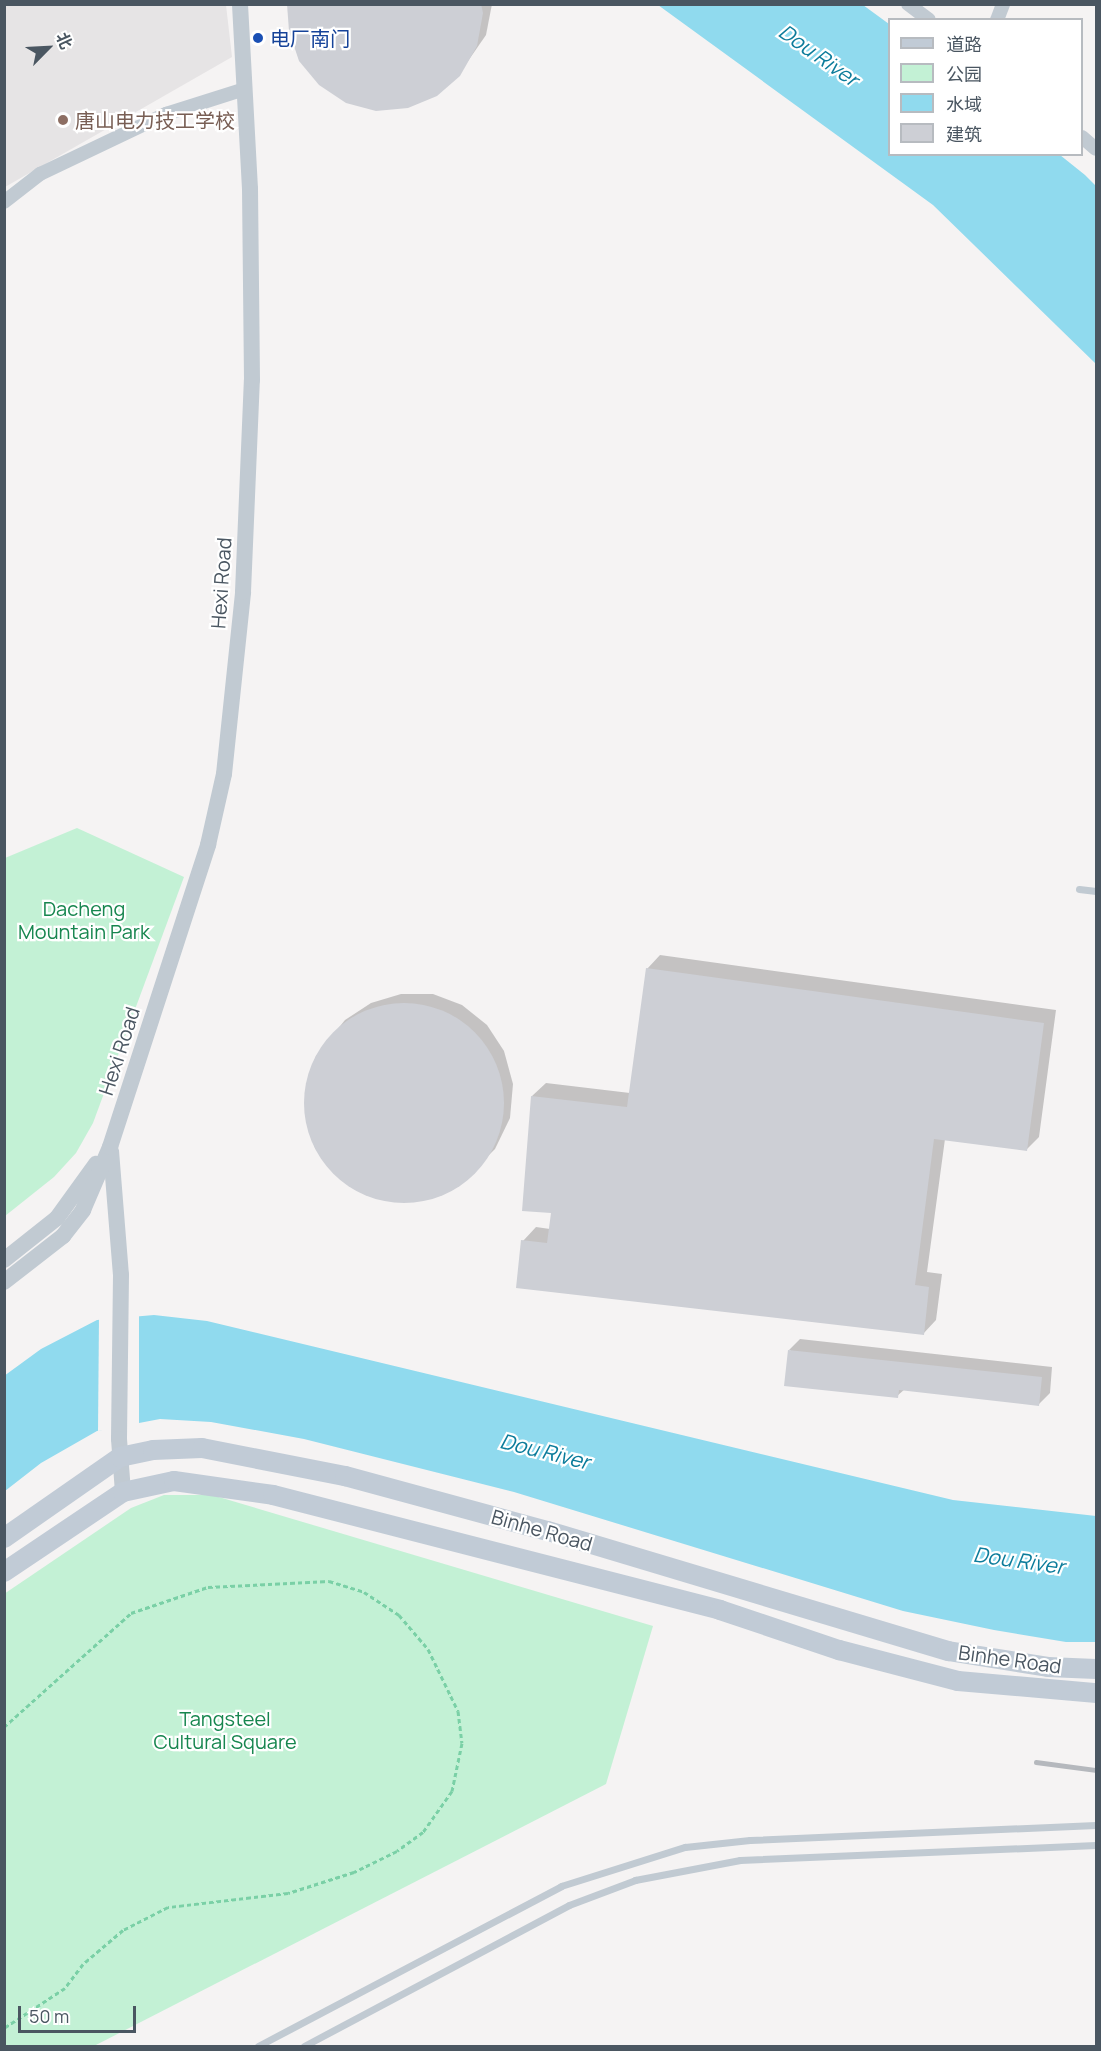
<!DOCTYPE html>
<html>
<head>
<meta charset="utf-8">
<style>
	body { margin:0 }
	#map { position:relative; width:1101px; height:2051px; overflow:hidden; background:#f5f3f3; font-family:Manrope,"Noto Sans SC",sans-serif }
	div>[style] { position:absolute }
	.education>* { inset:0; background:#e6e4e5 }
	.green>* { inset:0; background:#c3f1d5 }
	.water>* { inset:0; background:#90daee }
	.pier>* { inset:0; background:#f5f3f3 }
	.shadow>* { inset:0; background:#0003 }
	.building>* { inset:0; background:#cdcfd5 }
	.round { border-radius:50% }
	.path>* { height:3px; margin-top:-1.5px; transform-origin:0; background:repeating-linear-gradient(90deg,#7ad0a6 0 4.5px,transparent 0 7.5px) }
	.service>* { height:7px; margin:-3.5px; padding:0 3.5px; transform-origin:3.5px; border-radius:3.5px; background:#c1cad2 }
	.minor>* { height:14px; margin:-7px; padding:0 7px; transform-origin:7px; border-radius:7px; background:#c1cad2 }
	.tertiary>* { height:16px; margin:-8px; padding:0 8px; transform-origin:8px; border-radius:8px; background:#c1cad2 }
	.secondary>* { height:20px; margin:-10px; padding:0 10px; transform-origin:10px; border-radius:10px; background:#c1cbd6 }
	.rail>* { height:4.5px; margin:-2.25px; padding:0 2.25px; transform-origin:2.25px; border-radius:2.25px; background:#b5b8bd }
	.dots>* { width:16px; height:16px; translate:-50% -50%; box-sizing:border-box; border:3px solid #fff; border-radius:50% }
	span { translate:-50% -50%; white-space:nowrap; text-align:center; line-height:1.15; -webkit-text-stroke:4.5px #fff; paint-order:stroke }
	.transit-label { font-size:20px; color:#164399 }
	.left { translate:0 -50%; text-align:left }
	.education-label { font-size:20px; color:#785e54 }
	.street-label { font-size:20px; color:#4a5661 }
	.park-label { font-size:20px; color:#17864f }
	.water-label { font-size:21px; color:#0c7c9b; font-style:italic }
	.frame { position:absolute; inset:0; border:6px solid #4a5661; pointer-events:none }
	.legend { position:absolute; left:888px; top:18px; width:195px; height:138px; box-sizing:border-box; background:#fff; border:2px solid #b7bbc0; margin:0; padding:8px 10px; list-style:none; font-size:18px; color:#4a5661 }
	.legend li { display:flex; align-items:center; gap:12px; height:30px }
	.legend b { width:30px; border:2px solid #b7bbc0 }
	.north { position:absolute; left:18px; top:18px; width:60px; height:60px; -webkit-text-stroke:4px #fff; paint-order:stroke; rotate:66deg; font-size:16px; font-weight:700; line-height:24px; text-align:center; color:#4a5661 }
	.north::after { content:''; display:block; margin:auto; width:21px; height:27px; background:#4a5661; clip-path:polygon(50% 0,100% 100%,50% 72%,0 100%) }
	.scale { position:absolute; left:18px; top:2006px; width:118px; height:27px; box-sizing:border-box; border:3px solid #4a5661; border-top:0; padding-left:8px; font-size:18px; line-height:21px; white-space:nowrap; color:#4a5661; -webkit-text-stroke:4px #fff; paint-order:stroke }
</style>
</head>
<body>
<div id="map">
	<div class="education">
		<i style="clip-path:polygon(5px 4px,226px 5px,232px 57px,5px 187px)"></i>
	</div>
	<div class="green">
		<i style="clip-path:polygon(77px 828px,184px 877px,93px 1123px,76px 1153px,54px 1177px,5px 1216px,5px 858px)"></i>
		<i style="clip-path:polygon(164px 1495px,212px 1495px,653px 1626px,606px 1784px,94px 2046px,5px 2046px,4px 1594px,131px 1508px)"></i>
	</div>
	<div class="water">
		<i style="clip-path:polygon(658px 5px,863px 5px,889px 24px,890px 154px,1060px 155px,1085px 175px,1096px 186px,1096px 364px,933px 205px)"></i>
		<i style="clip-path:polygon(154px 1315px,207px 1321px,953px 1500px,1096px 1516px,1096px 1642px,1066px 1642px,994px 1630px,903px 1611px,514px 1492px,304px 1439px,211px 1422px,160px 1419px,97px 1431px,41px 1463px,5px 1491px,4px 1376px,41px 1349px,97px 1320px)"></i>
	</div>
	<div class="pier">
		<i style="clip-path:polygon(139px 1313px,139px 1426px,98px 1431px,99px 1317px)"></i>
	</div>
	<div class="shadow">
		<i style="clip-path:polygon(289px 4px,492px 4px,486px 35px,459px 74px)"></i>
		<i style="clip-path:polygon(660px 955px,1056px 1010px,1039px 1137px,1026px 1150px,945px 1139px,927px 1272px,942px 1274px,936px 1320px,923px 1334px,523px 1241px,536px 1227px,550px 1229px,552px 1212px,532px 1096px,546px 1083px,630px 1093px,647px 969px)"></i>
		<i style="clip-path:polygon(401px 994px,433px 994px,462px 1005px,487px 1025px,504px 1051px,513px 1084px,510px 1118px,495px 1149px,460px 1184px,429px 1199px,395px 1202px,362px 1193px,334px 1173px,315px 1148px,306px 1118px,306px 1086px,316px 1056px,345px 1020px,371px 1003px)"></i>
		<i style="clip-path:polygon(800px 1339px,1052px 1367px,1050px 1393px,1039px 1404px,905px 1389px,897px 1396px,789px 1350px)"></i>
	</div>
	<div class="building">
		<i style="clip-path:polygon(287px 4px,481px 4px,483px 13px,477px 46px,460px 76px,437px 96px,408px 108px,376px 111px,346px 103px,319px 85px,299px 61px,289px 31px)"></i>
		<i style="clip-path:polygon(646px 968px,1044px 1023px,1027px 1151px,934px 1139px,915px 1285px,929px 1287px,924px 1335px,516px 1288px,521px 1240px,547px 1243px,551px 1213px,522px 1211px,531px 1096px,627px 1107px)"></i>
		<i class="round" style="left:304px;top:1003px;width:200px;height:200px"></i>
		<i style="clip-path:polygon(788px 1350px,1042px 1377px,1039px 1406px,899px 1390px,898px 1398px,784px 1386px)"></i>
	</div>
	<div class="path">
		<i style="left:4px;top:1727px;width:171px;rotate:-41.9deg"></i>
		<i style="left:131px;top:1613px;width:81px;rotate:-18.7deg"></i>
		<i style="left:208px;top:1587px;width:121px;rotate:-2.8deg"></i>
		<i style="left:329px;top:1581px;width:37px;rotate:17deg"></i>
		<i style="left:364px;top:1592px;width:42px;rotate:33.3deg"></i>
		<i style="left:399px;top:1615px;width:45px;rotate:49.5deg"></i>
		<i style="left:428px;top:1649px;width:69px;rotate:64.2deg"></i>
		<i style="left:458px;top:1711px;width:32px;rotate:83deg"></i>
		<i style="left:462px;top:1743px;width:49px;rotate:101.8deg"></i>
		<i style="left:452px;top:1791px;width:50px;rotate:125.3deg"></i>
		<i style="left:423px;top:1832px;width:32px;rotate:144deg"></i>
		<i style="left:397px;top:1851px;width:48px;rotate:154deg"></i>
		<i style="left:354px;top:1872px;width:69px;rotate:162.3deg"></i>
		<i style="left:288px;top:1893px;width:121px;rotate:173.3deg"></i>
		<i style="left:168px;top:1907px;width:51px;rotate:152.9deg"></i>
		<i style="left:123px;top:1930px;width:52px;rotate:139.6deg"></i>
		<i style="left:83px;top:1964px;width:30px;rotate:127deg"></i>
		<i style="left:65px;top:1988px;width:73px;rotate:146.7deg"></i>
	</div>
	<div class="service">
		<i style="left:1079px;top:889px;width:17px;rotate:7deg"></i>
		<i style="left:258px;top:2046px;width:343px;rotate:-27.8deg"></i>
		<i style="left:561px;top:1886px;width:130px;rotate:-17.5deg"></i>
		<i style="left:685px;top:1847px;width:65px;rotate:-6.1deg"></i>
		<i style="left:750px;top:1840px;width:346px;rotate:-2.5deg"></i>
		<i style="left:304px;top:2046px;width:300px;rotate:-28deg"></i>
		<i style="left:569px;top:1905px;width:71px;rotate:-20.7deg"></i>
		<i style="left:635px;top:1880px;width:107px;rotate:-10.8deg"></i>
		<i style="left:740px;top:1860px;width:356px;rotate:-2.4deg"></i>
	</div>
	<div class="minor">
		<i style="left:908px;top:4px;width:26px;rotate:37deg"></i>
		<i style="left:997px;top:20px;width:17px;rotate:-69deg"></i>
		<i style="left:1082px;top:137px;width:18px;rotate:41deg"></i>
		<i style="left:4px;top:202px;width:46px;rotate:-37.9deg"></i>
		<i style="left:40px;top:174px;width:140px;rotate:-25.5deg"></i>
		<i style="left:166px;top:114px;width:83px;rotate:-17.6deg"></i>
	</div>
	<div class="tertiary">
		<i style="left:111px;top:1151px;width:124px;rotate:85.4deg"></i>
		<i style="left:121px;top:1275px;width:164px;rotate:90.7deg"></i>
		<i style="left:119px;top:1439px;width:53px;rotate:85.7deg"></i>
		<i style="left:4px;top:1260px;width:68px;rotate:-38.4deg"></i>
		<i style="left:57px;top:1218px;width:67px;rotate:-54.2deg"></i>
		<i style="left:4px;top:1282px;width:75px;rotate:-37.9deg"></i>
		<i style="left:63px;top:1236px;width:33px;rotate:-52deg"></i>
		<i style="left:83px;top:1210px;width:69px;rotate:-66.8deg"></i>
		<i style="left:110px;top:1147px;width:318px;rotate:-72deg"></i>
		<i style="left:208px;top:845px;width:73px;rotate:-77.3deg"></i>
		<i style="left:224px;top:774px;width:183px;rotate:-84deg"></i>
		<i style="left:243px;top:592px;width:212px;rotate:-87.6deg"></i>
		<i style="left:252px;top:380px;width:191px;rotate:-90.6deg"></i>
		<i style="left:250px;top:189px;width:185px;rotate:-93.1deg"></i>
	</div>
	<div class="secondary">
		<i style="left:4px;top:1538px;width:141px;rotate:-34.9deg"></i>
		<i style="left:120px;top:1457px;width:34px;rotate:-12deg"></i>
		<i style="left:153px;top:1450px;width:49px;rotate:-2.3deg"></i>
		<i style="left:202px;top:1448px;width:146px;rotate:11.1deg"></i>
		<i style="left:345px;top:1476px;width:210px;rotate:15.2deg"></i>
		<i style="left:548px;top:1531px;width:418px;rotate:16.7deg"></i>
		<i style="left:948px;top:1651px;width:101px;rotate:9.1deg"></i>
		<i style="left:1048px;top:1667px;width:48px;rotate:2.4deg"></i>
		<i style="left:4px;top:1572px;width:143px;rotate:-33.9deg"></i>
		<i style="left:123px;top:1492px;width:52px;rotate:-12.2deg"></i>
		<i style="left:174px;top:1481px;width:100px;rotate:8deg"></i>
		<i style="left:273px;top:1495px;width:462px;rotate:14.4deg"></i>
		<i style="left:720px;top:1610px;width:126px;rotate:18.6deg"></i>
		<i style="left:839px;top:1650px;width:123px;rotate:14.6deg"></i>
		<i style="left:958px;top:1681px;width:139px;rotate:5deg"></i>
	</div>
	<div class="rail">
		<i style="left:1036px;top:1762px;width:61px;rotate:7.6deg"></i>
	</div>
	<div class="dots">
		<i style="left:258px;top:38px;background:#1a4fb4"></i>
		<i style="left:63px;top:120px;background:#8d6e63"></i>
	</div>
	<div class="transit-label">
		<span class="left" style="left:270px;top:38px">电厂南门</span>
	</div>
	<div class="education-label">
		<span class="left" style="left:75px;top:120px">唐山电力技工学校</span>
	</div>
	<div class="street-label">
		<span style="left:221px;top:583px;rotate:-86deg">Hexi Road</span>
		<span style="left:119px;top:1051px;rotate:-72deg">Hexi Road</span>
		<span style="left:542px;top:1530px;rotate:16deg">Binhe Road</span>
		<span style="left:1010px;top:1659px;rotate:8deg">Binhe Road</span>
	</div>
	<div class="park-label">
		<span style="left:84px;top:920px">Dacheng<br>Mountain Park</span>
		<span style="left:225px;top:1730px">Tangsteel<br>Cultural Square</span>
	</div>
	<div class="water-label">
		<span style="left:819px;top:55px;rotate:35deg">Dou River</span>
		<span style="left:545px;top:1451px;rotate:14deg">Dou River</span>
		<span style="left:1019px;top:1560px;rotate:8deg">Dou River</span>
	</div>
	<div class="frame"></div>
	<ul class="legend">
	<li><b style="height:8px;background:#c1cbd6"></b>道路</li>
	<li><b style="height:16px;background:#c3f1d5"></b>公园</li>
	<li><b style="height:16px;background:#90daee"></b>水域</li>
	<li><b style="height:16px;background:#cdcfd5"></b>建筑</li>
	</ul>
	<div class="north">北</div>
	<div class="scale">50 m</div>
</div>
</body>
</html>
